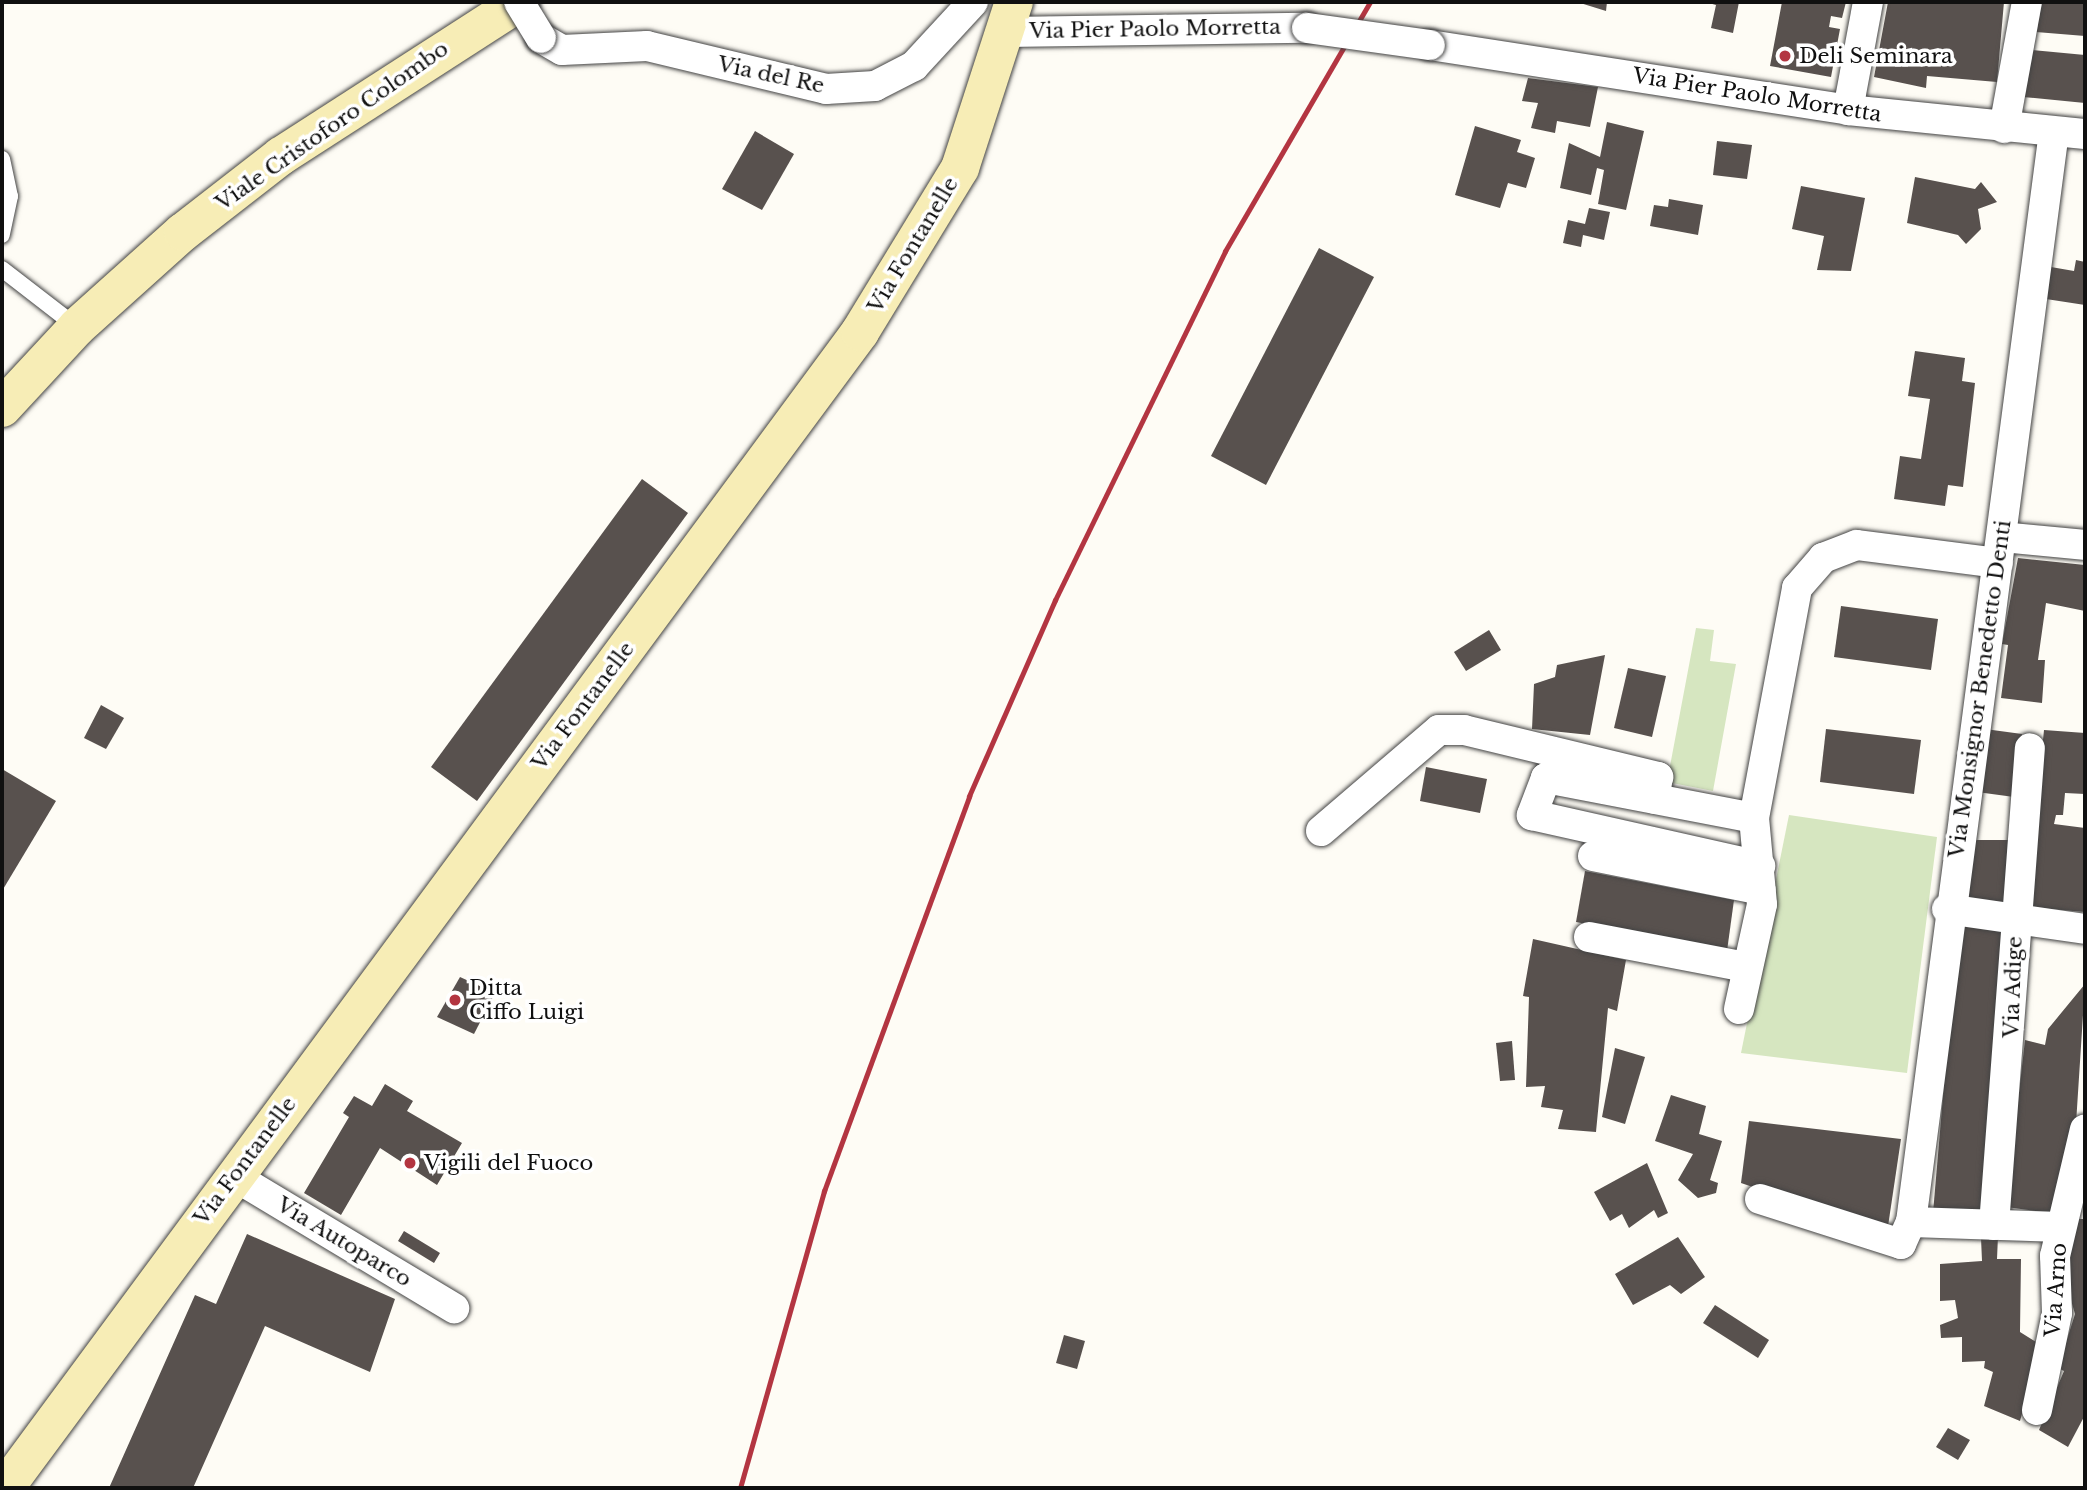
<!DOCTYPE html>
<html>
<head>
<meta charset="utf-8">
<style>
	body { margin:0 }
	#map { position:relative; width:2087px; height:1490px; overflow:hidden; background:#fefcf5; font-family:"Libre Baskerville",serif }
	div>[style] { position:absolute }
	.green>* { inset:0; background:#d6e6c0 }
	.building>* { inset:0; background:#58514e }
	.roads { filter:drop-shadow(0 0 2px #434343) drop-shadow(0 0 2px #434343) }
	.lane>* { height:16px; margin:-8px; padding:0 8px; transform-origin:8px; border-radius:8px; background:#fff }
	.street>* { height:30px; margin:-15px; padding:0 15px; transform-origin:15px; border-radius:15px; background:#fff }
	.secondary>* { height:38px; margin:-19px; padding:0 19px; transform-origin:19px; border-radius:19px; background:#f7edb6 }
	.rail>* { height:5px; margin:-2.5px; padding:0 2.5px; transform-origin:2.5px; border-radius:2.5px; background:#b33541 }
	.bridges { filter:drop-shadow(0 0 2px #434343) drop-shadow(0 0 2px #434343) }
	.street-bridge>* { height:30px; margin:-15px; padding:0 15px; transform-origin:15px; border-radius:15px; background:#fff }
	.dots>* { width:19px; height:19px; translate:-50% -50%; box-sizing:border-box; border:4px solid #fff; border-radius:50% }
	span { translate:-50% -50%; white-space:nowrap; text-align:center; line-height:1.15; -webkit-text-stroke:7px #fff; paint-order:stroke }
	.street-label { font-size:21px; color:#101010 }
	.poi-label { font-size:21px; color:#101010 }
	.left { translate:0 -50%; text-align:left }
	.frame { position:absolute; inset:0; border:4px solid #101010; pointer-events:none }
</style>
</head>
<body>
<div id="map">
	<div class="green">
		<i style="clip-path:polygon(1696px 628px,1714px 630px,1710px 661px,1736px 664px,1713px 791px,1667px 782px)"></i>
		<i style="clip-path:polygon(1789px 815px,1937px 837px,1907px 1073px,1741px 1053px)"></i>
	</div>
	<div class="building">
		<i style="clip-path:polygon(1577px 2px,1607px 2px,1606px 11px)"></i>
		<i style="clip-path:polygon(1739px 2px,1733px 33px,1711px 28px,1716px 5px,1705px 2px)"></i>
		<i style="clip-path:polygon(1782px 2px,1846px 2px,1842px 18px,1831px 16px,1829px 27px,1840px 29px,1831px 77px,1770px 66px)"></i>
		<i style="clip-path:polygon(1888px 2px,2004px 2px,1997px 82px,1927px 76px,1926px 88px,1874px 77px)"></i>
		<i style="clip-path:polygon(2042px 2px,2085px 2px,2085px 36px,2036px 32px)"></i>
		<i style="clip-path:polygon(2032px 50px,2085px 55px,2085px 103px,2023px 97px)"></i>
		<i style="clip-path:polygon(1528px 78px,1598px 87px,1590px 127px,1557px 121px,1555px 133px,1531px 128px,1538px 103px,1522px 101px)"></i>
		<i style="clip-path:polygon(1607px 122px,1644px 131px,1626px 210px,1598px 204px,1604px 170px,1597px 168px,1591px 195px,1560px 188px,1569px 143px,1600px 157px)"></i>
		<i style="clip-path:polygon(1475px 126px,1521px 140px,1517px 152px,1535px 158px,1526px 188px,1508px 183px,1500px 208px,1455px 195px)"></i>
		<i style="clip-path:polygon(755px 131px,794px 154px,762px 210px,722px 189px)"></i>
		<i style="clip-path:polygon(1717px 141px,1752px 145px,1747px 179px,1713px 175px)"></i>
		<i style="clip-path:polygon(1915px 177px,1975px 189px,1981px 182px,1997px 202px,1978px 209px,1981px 229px,1966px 244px,1958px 235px,1907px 223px)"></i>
		<i style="clip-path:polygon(1801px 186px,1865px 198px,1851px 271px,1817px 270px,1824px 236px,1792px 229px)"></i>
		<i style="clip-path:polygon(1669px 199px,1703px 205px,1698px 235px,1650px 226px,1654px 205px,1668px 207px)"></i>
		<i style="clip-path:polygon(1589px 208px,1610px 212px,1604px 240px,1583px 235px,1581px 247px,1563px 243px,1568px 220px,1585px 224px)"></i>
		<i style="clip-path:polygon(1319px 248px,1374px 277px,1266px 485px,1211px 456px)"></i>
		<i style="clip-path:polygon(2076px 260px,2085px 262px,2085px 305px,2046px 299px,2051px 267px,2074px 271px)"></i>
		<i style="clip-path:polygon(1915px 351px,1965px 358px,1962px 381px,1975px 383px,1963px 487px,1948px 485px,1945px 506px,1894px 499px,1900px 456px,1921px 459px,1930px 399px,1908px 396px)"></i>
		<i style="clip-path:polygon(642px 479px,688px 513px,477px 801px,431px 767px)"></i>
		<i style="clip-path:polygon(2018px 558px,2085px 565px,2085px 611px,2046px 603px,2038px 660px,2045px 660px,2042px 703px,2001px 698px,2008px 645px,2002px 644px)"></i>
		<i style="clip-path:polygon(1841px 606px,1938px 619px,1931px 670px,1834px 657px)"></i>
		<i style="clip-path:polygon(1489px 630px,1501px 650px,1466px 671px,1454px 652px)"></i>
		<i style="clip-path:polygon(1605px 655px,1590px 735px,1532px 729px,1534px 684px,1555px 677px,1557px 665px)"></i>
		<i style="clip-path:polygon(1628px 668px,1666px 676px,1652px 737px,1614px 728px)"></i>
		<i style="clip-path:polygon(101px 705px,124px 718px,106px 749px,84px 738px)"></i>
		<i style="clip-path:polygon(1826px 729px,1921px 740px,1914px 794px,1820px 782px)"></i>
		<i style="clip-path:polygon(1985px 729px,2022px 734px,2014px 797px,1977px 792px)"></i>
		<i style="clip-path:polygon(2044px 730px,2085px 733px,2085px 794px,2065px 793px,2063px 815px,2056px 815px,2054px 824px,2085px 828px,2085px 912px,2026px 907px)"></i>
		<i style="clip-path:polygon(1426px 767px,1487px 779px,1480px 813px,1420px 801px)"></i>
		<i style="clip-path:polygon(2px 769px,56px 801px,2px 891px)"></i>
		<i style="clip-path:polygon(1972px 840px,2008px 840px,2005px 903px,1966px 898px)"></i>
		<i style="clip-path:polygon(1585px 871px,1734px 900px,1727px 951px,1576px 922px)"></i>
		<i style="clip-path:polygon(1958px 921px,2005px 928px,1985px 1216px,1933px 1213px)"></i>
		<i style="clip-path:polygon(1533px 939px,1626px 960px,1617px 1011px,1608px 1008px,1596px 1132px,1558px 1129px,1563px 1110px,1541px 1107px,1545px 1086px,1526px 1087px,1529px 997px,1523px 996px)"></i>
		<i style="clip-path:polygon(460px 977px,495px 993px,474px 1034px,437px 1017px)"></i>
		<i style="clip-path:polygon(2085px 984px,2076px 1124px,2058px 1214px,2006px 1207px,2025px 1040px,2045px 1045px,2048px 1029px)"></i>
		<i style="clip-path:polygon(1512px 1041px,1515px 1080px,1500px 1081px,1496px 1043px)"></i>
		<i style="clip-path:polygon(1615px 1048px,1645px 1057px,1625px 1124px,1602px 1117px)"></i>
		<i style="clip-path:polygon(385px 1084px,413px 1101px,407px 1111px,462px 1143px,437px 1185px,380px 1148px,341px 1215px,304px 1193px,349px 1117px,343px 1113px,354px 1096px,372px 1106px)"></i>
		<i style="clip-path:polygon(1671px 1095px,1706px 1106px,1699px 1134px,1722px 1141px,1710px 1180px,1718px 1183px,1716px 1193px,1698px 1198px,1678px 1180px,1693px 1154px,1655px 1141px)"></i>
		<i style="clip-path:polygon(1749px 1121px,1901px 1139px,1887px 1233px,1741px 1183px)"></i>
		<i style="clip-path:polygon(1647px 1163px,1668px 1213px,1658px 1218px,1654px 1210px,1629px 1228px,1622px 1214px,1610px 1221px,1594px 1192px)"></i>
		<i style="clip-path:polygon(2071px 1219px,2085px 1219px,2085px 1415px,2068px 1447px,2039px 1430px,2064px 1371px,2058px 1368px,2075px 1314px,2065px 1279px)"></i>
		<i style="clip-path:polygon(404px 1231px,440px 1253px,434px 1263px,398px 1241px)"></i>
		<i style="clip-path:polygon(247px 1234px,395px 1299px,370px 1372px,265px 1326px,193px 1488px,109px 1488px,195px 1295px,216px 1304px)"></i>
		<i style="clip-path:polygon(1998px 1236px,1997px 1259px,2021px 1259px,2020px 1332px,2041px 1345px,2020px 1421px,1984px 1406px,1993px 1372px,1984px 1368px,1985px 1361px,1962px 1362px,1962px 1337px,1941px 1338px,1940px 1325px,1958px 1318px,1955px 1300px,1940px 1301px,1940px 1264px,1982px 1261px,1981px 1238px)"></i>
		<i style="clip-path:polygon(1678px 1237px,1705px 1277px,1681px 1294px,1670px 1285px,1633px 1305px,1615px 1274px)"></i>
		<i style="clip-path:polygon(1715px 1305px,1769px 1340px,1758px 1358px,1703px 1323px)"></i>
		<i style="clip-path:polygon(1064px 1335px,1085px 1341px,1077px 1369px,1056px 1363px)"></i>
		<i style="clip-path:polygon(1948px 1428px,1970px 1440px,1958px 1460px,1936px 1447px)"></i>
	</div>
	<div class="roads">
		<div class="lane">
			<i style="left:2px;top:159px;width:38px;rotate:78deg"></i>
			<i style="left:10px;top:196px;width:40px;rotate:102deg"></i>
			<i style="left:2px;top:269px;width:95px;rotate:37.7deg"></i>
		</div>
		<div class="street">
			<i style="left:1003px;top:32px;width:304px;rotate:-0.8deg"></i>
			<i style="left:541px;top:38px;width:24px;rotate:30deg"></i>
			<i style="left:562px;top:50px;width:85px;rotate:-2.7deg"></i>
			<i style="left:647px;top:46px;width:184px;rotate:13.5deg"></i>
			<i style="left:826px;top:89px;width:49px;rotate:-3.5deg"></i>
			<i style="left:875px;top:86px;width:44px;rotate:-27.1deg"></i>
			<i style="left:914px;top:66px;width:87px;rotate:-47.3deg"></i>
			<i style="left:1430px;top:45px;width:423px;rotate:8.8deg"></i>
			<i style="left:1848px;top:110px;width:238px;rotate:5.8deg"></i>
			<i style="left:1848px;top:110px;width:110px;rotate:-79.5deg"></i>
			<i style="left:2004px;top:128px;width:128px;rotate:-79.7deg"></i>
			<i style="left:2002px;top:537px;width:83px;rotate:5.5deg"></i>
			<i style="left:1754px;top:818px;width:212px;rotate:-169.1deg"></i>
			<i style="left:1546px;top:778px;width:40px;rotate:111deg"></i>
			<i style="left:1532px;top:815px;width:234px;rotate:12.6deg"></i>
			<i style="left:1321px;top:831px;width:155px;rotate:-40.6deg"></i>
			<i style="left:1439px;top:730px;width:25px"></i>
			<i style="left:1464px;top:730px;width:200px;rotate:13.6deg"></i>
			<i style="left:1658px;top:777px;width:22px;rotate:100deg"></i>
			<i style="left:1593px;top:856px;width:171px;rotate:11.4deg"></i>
			<i style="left:1947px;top:909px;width:139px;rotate:8.2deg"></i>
			<i style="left:1589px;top:937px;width:161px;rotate:10.8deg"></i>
			<i style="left:1739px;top:1009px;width:107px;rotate:-77.6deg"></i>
			<i style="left:1762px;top:904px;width:86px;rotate:-95.3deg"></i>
			<i style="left:1754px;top:818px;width:234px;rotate:-79.4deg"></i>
			<i style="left:1797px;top:588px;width:40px;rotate:-49deg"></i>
			<i style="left:1823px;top:558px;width:36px;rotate:-21deg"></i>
			<i style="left:1857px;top:545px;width:142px;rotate:7.3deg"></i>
			<i style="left:234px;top:1176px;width:257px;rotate:31deg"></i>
			<i style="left:1760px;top:1199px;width:148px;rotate:17.7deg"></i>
			<i style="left:1901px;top:1244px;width:24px;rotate:-66deg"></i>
			<i style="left:1911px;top:1222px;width:1099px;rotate:-82.53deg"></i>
			<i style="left:1911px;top:1222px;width:150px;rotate:1.9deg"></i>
			<i style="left:1994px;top:1225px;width:478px;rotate:-85.7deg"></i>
			<i style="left:2037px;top:1410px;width:99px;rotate:-78.3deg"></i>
			<i style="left:2057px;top:1313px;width:57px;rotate:-92deg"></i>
			<i style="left:2055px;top:1256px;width:130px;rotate:-76.7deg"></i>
		</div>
		<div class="secondary">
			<i style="left:2px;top:408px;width:110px;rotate:-47.2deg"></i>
			<i style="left:77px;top:327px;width:142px;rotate:-41.9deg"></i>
			<i style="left:183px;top:232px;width:124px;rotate:-37.8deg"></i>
			<i style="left:281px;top:156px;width:284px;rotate:-32.8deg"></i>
			<i style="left:5px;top:1488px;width:1438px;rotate:-53.51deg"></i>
			<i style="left:860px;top:332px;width:192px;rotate:-58.6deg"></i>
			<i style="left:960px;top:168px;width:175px;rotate:-72deg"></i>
		</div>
	</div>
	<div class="rail">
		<i style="left:740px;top:1488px;width:309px;rotate:-74.2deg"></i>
		<i style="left:824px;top:1191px;width:421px;rotate:-69.8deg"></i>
		<i style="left:969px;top:796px;width:214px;rotate:-66.3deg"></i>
		<i style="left:1055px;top:600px;width:388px;rotate:-64deg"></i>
		<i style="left:1225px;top:251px;width:288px;rotate:-59.8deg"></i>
	</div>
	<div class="bridges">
		<div class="street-bridge">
			<i style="left:519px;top:2px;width:42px;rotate:58.6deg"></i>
			<i style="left:1307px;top:28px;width:124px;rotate:7.9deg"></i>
		</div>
	</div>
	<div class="dots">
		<i style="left:1785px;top:56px;background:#b33541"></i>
		<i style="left:455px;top:1000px;background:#b33541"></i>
		<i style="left:410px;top:1163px;background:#b33541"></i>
	</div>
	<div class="street-label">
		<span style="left:1155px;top:29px;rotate:-1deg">Via Pier Paolo Morretta</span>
		<span style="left:771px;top:75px;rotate:12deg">Via del Re</span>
		<span style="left:1757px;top:95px;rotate:9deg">Via Pier Paolo Morretta</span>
		<span style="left:332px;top:126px;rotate:-35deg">Viale Cristoforo Colombo</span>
		<span style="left:913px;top:245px;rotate:-59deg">Via Fontanelle</span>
		<span style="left:1980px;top:689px;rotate:-82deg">Via Monsignor Benedetto Denti</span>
		<span style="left:583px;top:706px;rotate:-53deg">Via Fontanelle</span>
		<span style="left:2013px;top:987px;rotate:-88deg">Via Adige</span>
		<span style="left:245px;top:1161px;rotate:-53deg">Via Fontanelle</span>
		<span style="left:344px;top:1242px;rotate:31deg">Via Autoparco</span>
		<span style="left:2056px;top:1290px;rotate:-86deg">Via Arno</span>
	</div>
	<div class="poi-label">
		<span class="left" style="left:1799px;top:56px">Deli Seminara</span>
		<span class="left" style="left:469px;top:1000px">Ditta<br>Ciffo Luigi</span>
		<span class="left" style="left:424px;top:1163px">Vigili del Fuoco</span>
	</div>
	<div class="frame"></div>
</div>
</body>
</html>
